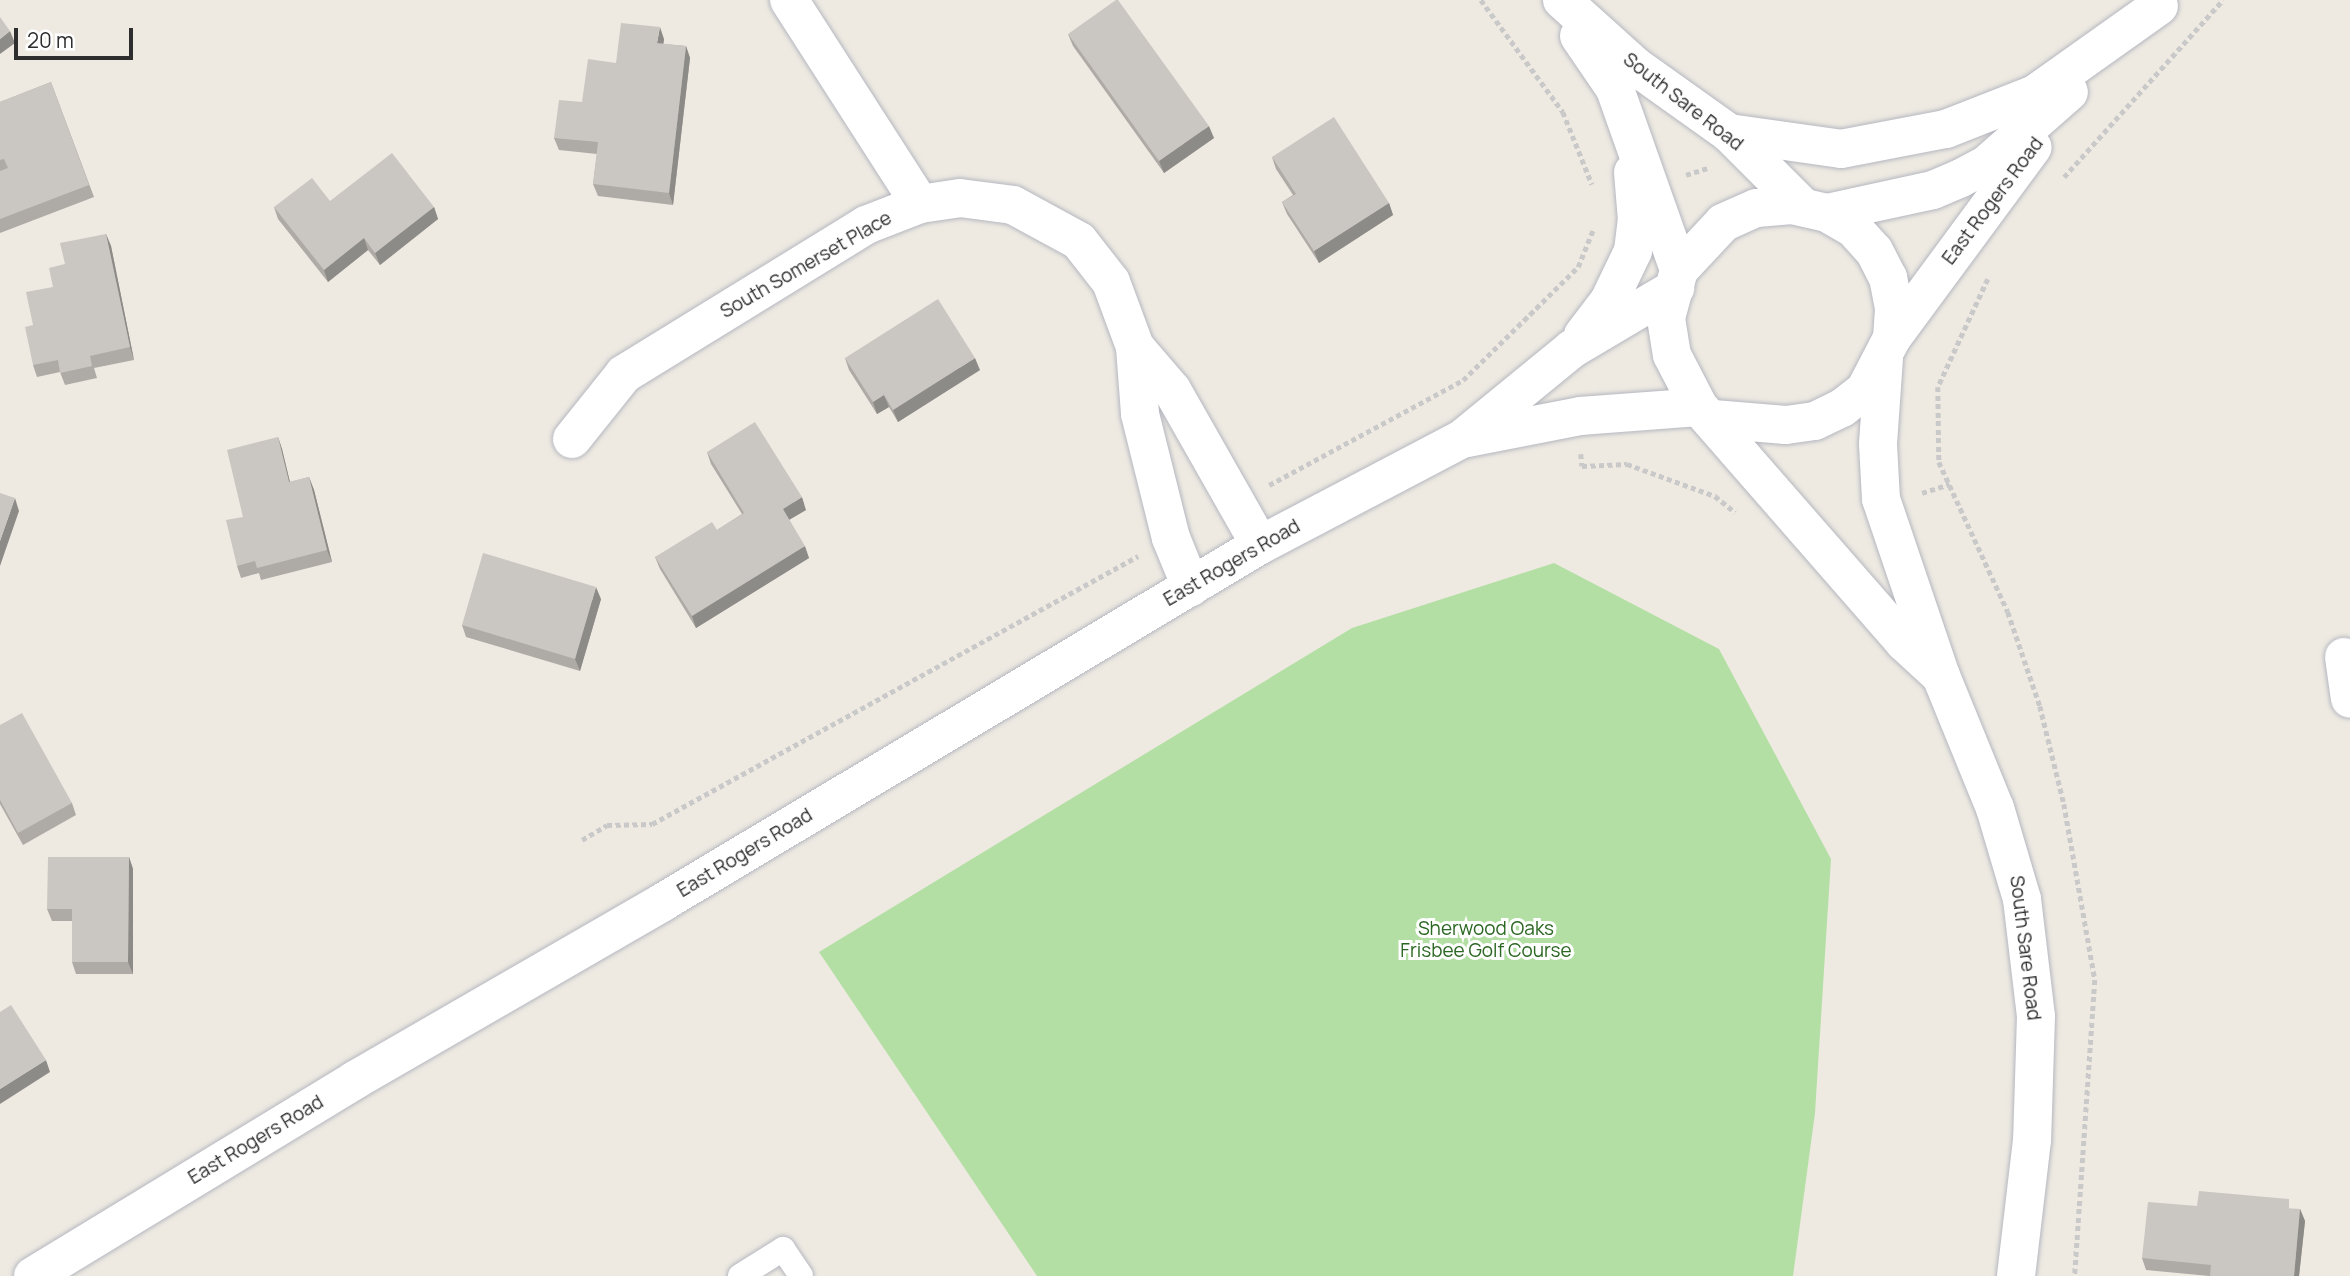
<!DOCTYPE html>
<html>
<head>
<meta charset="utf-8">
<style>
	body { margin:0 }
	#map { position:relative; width:2350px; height:1276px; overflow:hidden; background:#eeeae2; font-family:Manrope,sans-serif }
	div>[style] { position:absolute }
	.green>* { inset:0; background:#b4dfa4 }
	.path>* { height:4.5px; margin-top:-2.25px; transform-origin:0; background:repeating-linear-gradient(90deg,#c9c9c9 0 5px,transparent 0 8.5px) }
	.roads { filter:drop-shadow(0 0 2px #b5b7c0) drop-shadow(0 0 2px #b5b7c0) }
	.service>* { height:24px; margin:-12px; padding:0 12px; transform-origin:12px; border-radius:12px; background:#fff }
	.minor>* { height:38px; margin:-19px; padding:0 19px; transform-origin:19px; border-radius:19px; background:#fff }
	.secondary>* { height:38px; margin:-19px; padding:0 19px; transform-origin:19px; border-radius:19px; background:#fff }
	.wall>* { inset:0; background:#aeaaa6 }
	.shaded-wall>* { inset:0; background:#8d8b87 }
	.building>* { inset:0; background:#cac6c1 }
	span { translate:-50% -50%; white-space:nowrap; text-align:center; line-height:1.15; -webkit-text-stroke:6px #fff; paint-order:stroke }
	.street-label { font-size:19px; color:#2e2e2e }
	.park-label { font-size:19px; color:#2b6722 }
	.scale { position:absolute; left:14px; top:28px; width:119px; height:32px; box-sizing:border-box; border:4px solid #2e2e2e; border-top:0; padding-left:9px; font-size:21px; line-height:24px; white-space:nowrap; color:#2e2e2e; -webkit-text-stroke:5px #fff; paint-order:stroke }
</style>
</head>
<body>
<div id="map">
	<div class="green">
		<i style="clip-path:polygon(1554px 563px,1719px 649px,1831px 859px,1815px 1113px,1793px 1276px,1037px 1276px,819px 952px,1352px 628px)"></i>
	</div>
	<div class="path">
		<i style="left:1481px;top:0;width:139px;rotate:53.8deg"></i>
		<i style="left:1563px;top:112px;width:78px;rotate:68.1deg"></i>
		<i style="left:1686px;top:175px;width:23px;rotate:-18deg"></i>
		<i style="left:2064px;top:177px;width:238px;rotate:-48.1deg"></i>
		<i style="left:1988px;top:279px;width:119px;rotate:114.8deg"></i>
		<i style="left:1938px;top:387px;width:75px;rotate:89.2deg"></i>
		<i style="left:1939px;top:462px;width:165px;rotate:65.3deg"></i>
		<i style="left:2008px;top:612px;width:99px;rotate:71.2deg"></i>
		<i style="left:2040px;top:706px;width:101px;rotate:76.2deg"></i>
		<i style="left:2064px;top:804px;width:179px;rotate:80deg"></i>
		<i style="left:2095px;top:980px;width:297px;rotate:93.9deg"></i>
		<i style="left:1581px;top:454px;width:12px;rotate:85deg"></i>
		<i style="left:1582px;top:466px;width:45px;rotate:-2.5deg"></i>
		<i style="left:1627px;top:464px;width:94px;rotate:20deg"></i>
		<i style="left:1715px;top:496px;width:26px;rotate:39deg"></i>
		<i style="left:1269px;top:485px;width:221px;rotate:-28.4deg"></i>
		<i style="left:1463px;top:380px;width:161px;rotate:-44.5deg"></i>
		<i style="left:1578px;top:267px;width:40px;rotate:-68deg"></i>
		<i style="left:1922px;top:493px;width:29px;rotate:-18deg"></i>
		<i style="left:582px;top:840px;width:29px;rotate:-31deg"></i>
		<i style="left:607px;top:825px;width:45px;rotate:-1.3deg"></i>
		<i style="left:652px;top:824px;width:555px;rotate:-28.87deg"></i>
	</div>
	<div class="roads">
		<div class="service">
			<i style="left:740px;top:1276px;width:51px;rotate:-32.1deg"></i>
			<i style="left:783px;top:1249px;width:32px;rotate:56deg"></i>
		</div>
		<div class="minor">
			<i style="left:789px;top:0;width:242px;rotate:57.3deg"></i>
			<i style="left:1135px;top:347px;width:57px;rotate:49.3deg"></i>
			<i style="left:1172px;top:390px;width:178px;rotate:60.4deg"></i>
			<i style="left:572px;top:439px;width:83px;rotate:-51.3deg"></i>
			<i style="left:624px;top:374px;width:284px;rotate:-31.6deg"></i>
			<i style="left:866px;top:225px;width:58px;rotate:-21.3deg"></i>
			<i style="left:920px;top:204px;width:40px;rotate:-8.5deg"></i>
			<i style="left:960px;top:198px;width:53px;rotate:7.5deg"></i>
			<i style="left:1013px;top:205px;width:75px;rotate:28.6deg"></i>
			<i style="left:1079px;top:241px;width:52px;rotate:52deg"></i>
			<i style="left:1111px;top:282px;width:69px;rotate:69.7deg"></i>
			<i style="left:1135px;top:347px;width:67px;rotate:85.7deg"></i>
			<i style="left:1140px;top:414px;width:128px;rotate:76deg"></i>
			<i style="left:1171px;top:538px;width:53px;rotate:67.8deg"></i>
			<i style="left:2344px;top:657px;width:42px;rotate:81.9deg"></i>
		</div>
		<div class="secondary">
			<i style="left:1562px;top:0;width:98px;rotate:42.1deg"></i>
			<i style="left:1635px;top:66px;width:115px;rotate:35.5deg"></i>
			<i style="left:1729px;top:133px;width:105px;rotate:45deg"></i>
			<i style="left:1579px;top:36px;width:64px;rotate:55.8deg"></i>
			<i style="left:1615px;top:89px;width:192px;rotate:70.5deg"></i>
			<i style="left:1729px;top:133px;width:113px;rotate:8.1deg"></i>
			<i style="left:1841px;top:149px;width:107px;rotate:-10.8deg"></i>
			<i style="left:1946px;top:129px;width:96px;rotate:-21.5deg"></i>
			<i style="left:2035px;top:94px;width:152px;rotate:-35.4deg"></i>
			<i style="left:1827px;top:213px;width:108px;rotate:-12.2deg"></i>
			<i style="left:1933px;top:190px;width:30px;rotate:-23deg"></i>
			<i style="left:1961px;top:178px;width:30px;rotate:-28deg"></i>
			<i style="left:1987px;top:164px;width:109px;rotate:-41.3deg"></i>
			<i style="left:1583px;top:335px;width:43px;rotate:-52.6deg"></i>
			<i style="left:1609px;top:301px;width:55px;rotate:-64.4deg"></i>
			<i style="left:1633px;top:251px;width:31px;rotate:-83deg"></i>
			<i style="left:1637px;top:220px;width:48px;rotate:-94.8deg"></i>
			<i style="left:1892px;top:338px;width:237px;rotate:-53.6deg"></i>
			<i style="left:1884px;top:358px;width:86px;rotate:94deg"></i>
			<i style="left:1878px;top:444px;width:55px;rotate:86.9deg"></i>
			<i style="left:1881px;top:499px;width:187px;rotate:71.3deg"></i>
			<i style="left:1941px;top:676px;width:143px;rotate:67.8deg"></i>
			<i style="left:1995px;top:808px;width:95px;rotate:73.5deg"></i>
			<i style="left:2022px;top:899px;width:118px;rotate:83.2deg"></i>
			<i style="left:2036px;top:1016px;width:124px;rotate:91.8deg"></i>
			<i style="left:2032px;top:1140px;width:137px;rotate:96.7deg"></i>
			<i style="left:1713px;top:419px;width:73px;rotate:4.7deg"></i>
			<i style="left:1786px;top:425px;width:29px;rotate:-8deg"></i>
			<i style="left:1815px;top:421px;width:30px;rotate:-26deg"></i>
			<i style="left:1842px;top:408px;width:29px;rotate:-38deg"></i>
			<i style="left:1865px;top:390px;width:59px;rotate:-62.6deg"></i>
			<i style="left:1892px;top:338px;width:30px;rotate:-86deg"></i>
			<i style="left:1894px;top:308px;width:31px;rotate:-101deg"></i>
			<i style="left:1888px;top:278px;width:30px;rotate:-117deg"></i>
			<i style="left:1874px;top:251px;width:31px;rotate:-132deg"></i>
			<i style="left:1853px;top:228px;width:30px;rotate:-150deg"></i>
			<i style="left:1827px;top:213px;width:36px;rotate:-167deg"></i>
			<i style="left:1792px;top:205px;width:36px;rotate:175deg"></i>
			<i style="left:1756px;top:208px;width:36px;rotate:156deg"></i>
			<i style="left:1723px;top:223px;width:64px;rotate:133.1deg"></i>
			<i style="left:1679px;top:270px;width:50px;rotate:105.2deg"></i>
			<i style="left:1666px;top:318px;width:37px;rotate:81deg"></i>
			<i style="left:1672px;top:355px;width:59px;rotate:62.6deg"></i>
			<i style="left:1699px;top:407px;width:312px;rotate:48.9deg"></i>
			<i style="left:1904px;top:642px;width:50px;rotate:42.6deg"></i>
			<i style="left:1467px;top:438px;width:115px;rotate:-11deg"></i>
			<i style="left:1580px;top:416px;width:119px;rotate:-4.3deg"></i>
			<i style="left:33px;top:1276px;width:377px;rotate:-31.3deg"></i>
			<i style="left:355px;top:1080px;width:356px;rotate:-30deg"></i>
			<i style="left:663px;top:902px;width:696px;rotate:-30.88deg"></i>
			<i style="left:1260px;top:545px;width:228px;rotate:-27.7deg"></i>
			<i style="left:1462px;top:439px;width:142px;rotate:-39.3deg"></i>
			<i style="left:1572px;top:349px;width:120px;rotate:-30.6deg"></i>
		</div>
	</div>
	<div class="wall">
		<i style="clip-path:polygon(1068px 34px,1214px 138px,1164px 173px,1073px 46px)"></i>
		<i style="clip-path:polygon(664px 39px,663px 44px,686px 46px,690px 58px,673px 205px,598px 196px,593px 184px,597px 154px,559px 150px,554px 138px,616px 63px)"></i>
		<i style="clip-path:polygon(51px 82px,94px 197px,0 233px,0 102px)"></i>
		<i style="clip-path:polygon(1272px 157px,1389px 203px,1393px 215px,1319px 263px,1287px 214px,1282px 202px,1293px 195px,1276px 169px)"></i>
		<i style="clip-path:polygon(330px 201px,434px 207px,438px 219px,380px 265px,368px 250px,328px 282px,278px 219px,274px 207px)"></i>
		<i style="clip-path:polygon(106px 234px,111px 246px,134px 360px,94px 368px,97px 378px,65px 385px,60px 372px,37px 377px,33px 365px,33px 325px,65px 264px)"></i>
		<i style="clip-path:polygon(845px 358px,980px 370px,898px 422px,889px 407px,877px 414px,849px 370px)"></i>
		<i style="clip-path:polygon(278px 437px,282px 449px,290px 482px,309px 477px,314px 490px,332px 562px,261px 580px,259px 573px,241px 578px,237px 566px,243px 517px)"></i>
		<i style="clip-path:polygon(707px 452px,806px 510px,789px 520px,809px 558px,696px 628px,660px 569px,655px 557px,717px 530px,742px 514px,711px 464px)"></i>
		<i style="clip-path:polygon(601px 599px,580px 671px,466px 637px,462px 625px)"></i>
		<i style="clip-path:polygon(0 725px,72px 803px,76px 815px,23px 845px,0 804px)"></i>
		<i style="clip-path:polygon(129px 857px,133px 869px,133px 974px,76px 974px,72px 962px,72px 921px,52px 921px,47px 909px)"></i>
		<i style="clip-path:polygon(2197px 1206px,2300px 1209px,2305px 1221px,2299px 1276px,2209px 1276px,2146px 1270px,2142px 1258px)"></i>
	</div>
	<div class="shaded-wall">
		<i style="clip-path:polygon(660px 27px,664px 39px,662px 55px,657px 43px)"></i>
		<i style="clip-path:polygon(10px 31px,15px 43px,0 54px,0 39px)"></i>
		<i style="clip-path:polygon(686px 46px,690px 58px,673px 205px,669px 193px)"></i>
		<i style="clip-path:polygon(1209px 126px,1214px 138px,1164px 173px,1159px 161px)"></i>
		<i style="clip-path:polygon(1389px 203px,1393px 215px,1319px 263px,1314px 251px)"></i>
		<i style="clip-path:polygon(434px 207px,438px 219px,380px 265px,375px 253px)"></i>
		<i style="clip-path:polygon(106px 234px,111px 246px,134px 360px,130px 347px)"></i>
		<i style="clip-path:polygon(364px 238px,368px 250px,328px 282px,324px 270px)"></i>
		<i style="clip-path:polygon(975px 358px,980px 370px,898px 422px,893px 410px)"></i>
		<i style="clip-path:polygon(884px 395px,889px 407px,877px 414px,873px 402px)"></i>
		<i style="clip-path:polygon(278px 437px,282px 449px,293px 495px,289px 482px)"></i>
		<i style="clip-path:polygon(309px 477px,314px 490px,332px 562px,327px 550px)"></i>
		<i style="clip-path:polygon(802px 497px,806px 510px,787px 521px,783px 509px)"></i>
		<i style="clip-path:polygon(15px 498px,19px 511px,0 566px,0 541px)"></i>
		<i style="clip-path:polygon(805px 546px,809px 558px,696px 628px,692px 616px)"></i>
		<i style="clip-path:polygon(596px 587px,601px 599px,580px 671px,575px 659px)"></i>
		<i style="clip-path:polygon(129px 857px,133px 869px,133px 974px,128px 962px)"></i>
		<i style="clip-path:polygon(46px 1060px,50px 1072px,0 1104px,0 1089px)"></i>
		<i style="clip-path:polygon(2300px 1209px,2305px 1221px,2299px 1276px,2294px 1276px)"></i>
	</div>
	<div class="building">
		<i style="clip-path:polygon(1116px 0,1118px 0,1209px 126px,1159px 161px,1068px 34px)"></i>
		<i style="clip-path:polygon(0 17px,10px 31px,0 39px)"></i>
		<i style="clip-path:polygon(621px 23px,660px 27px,657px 43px,686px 46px,669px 193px,593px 184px,598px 142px,554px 138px,559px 100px,582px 102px,588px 59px,616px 63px)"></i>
		<i style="clip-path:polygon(51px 82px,89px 185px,0 219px,0 171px,8px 168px,4px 159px,0 160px,0 102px)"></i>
		<i style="clip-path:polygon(1334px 117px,1389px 203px,1314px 251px,1282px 202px,1296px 194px,1272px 157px)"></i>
		<i style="clip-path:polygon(392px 153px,434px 207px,375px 253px,364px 238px,324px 270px,274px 207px,312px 178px,330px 201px)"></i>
		<i style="clip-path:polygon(106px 234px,130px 347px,90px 356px,92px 366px,60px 373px,58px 360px,33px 365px,25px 327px,33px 325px,26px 292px,53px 287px,49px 268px,65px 264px,60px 243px)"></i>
		<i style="clip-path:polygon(938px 299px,975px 358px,893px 410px,884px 395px,873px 402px,845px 358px)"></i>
		<i style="clip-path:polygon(755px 422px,802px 497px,783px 509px,805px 546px,692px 616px,655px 557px,712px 522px,717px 530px,744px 513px,707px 452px)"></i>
		<i style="clip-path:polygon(278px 437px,289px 482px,309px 477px,327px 550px,257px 568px,255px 561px,237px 566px,226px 520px,243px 517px,227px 450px)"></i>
		<i style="clip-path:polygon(0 493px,15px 498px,0 541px)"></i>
		<i style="clip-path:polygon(483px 553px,596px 587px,575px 659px,462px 625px)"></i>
		<i style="clip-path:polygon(22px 713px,72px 803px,18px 833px,0 800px,0 725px)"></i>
		<i style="clip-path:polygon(48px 857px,129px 857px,128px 962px,72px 962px,72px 909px,47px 909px)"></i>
		<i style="clip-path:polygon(11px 1005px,46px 1060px,0 1089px,0 1012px)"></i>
		<i style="clip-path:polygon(2199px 1191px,2289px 1199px,2289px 1209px,2300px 1209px,2294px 1276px,2210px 1276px,2211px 1265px,2142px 1258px,2148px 1202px,2197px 1206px)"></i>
	</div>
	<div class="street-label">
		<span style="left:1683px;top:102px;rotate:38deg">South Sare Road</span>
		<span style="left:1993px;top:201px;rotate:-53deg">East Rogers Road</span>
		<span style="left:806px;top:265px;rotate:-30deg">South Somerset Place</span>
		<span style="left:1232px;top:563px;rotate:-30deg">East Rogers Road</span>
		<span style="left:745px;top:853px;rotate:-31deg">East Rogers Road</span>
		<span style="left:2025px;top:948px;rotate:83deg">South Sare Road</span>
		<span style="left:256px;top:1140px;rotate:-31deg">East Rogers Road</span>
	</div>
	<div class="park-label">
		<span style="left:1486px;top:940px">Sherwood Oaks<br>Frisbee Golf Course</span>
	</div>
	<div class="scale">20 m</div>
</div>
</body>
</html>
